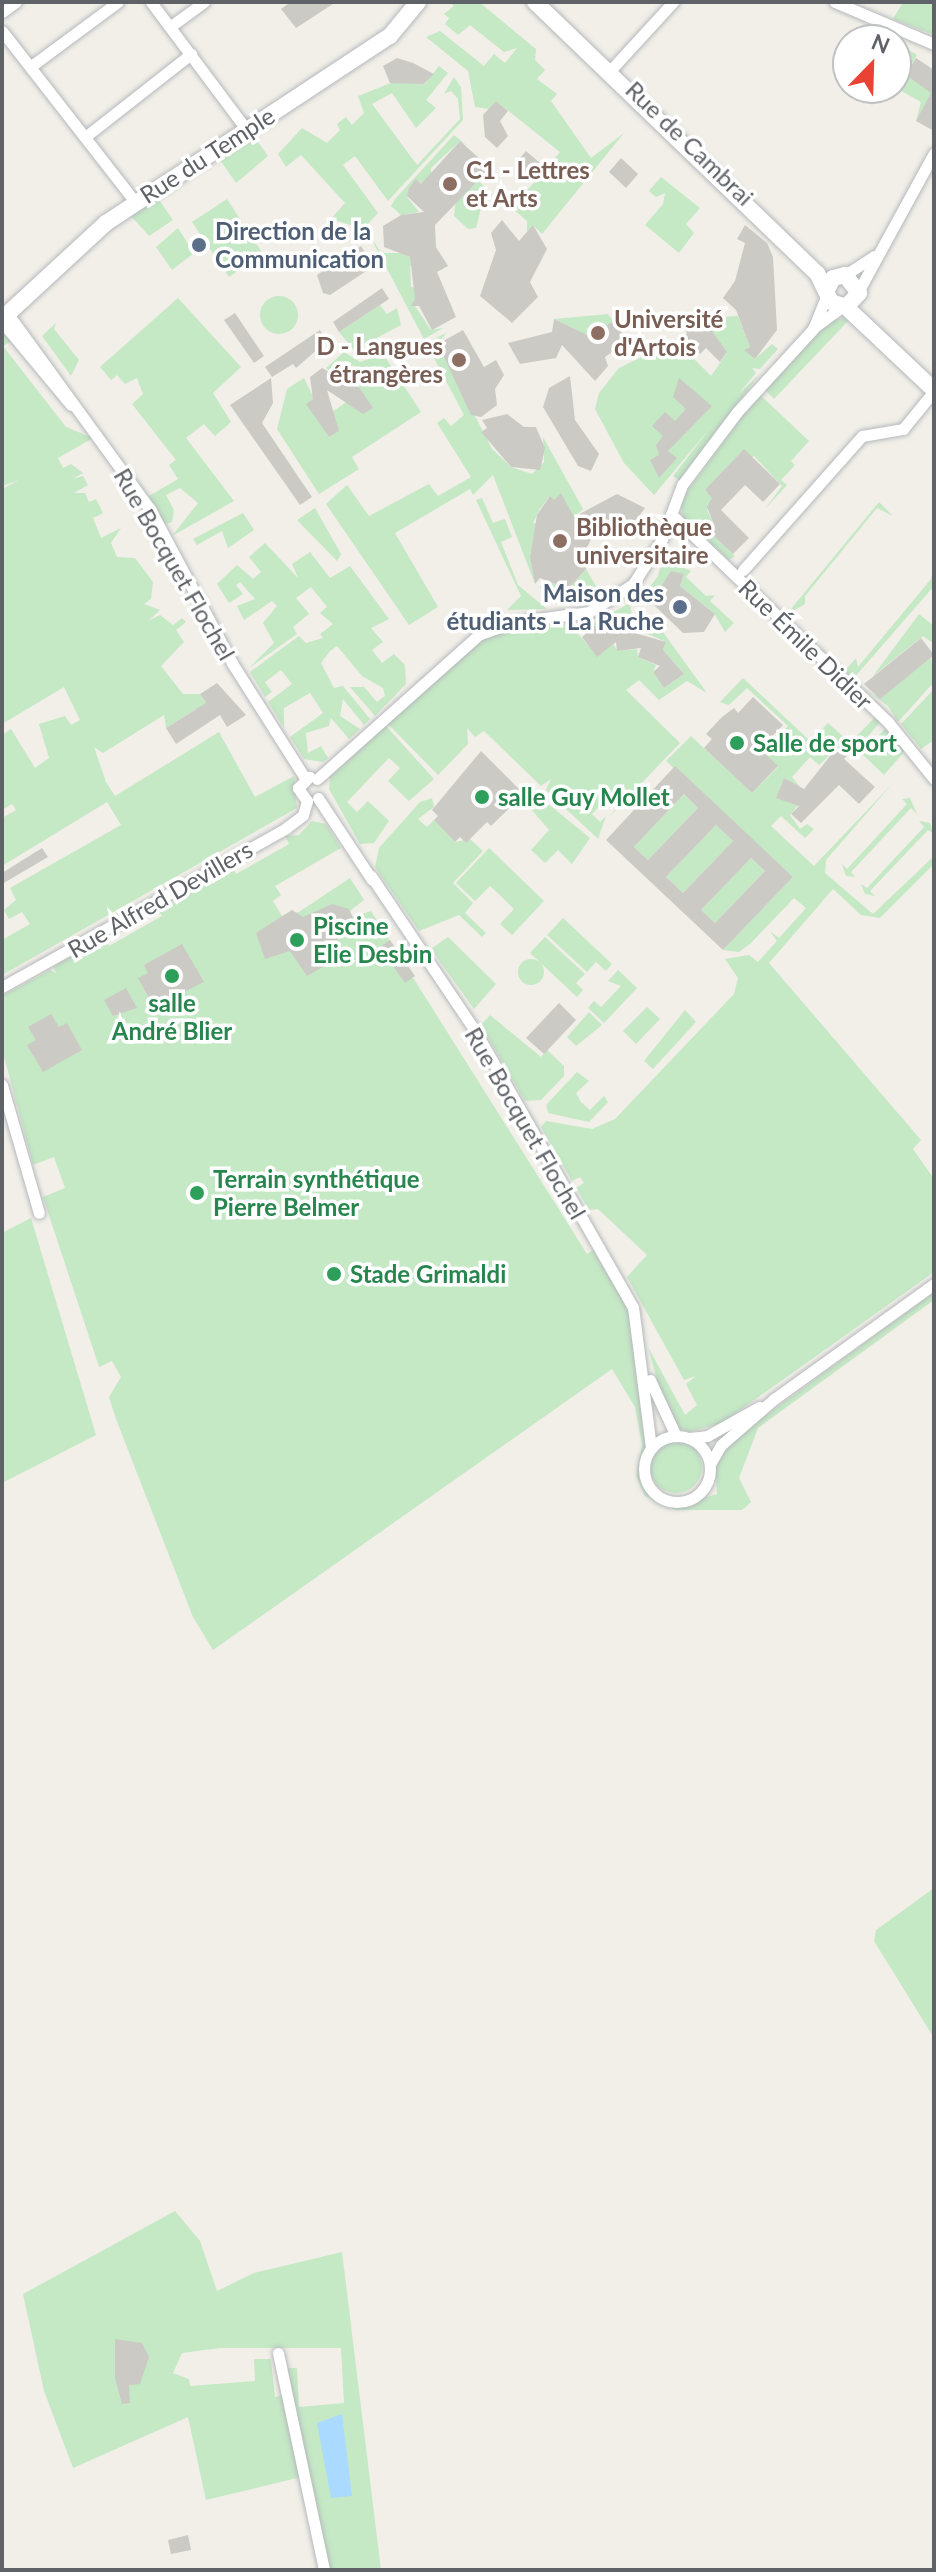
<!DOCTYPE html>
<html>
<head>
<meta charset="utf-8">
<style>
	body { margin:0 }
	#map { position:relative; width:936px; height:2572px; overflow:hidden; background:#f1efe8; font-family:Lato,sans-serif }
	div>[style] { position:absolute }
	.green>* { inset:0; background:#c5e8c5 }
	.round { border-radius:50% }
	.water>* { inset:0; background:#aadaff }
	.building>* { inset:0; background:#cccac5 }
	.roads { filter:drop-shadow(0 0 2px #b5b8bc) drop-shadow(0 0 2px #b5b8bc) }
	.street>* { height:11px; margin:-5.5px; padding:0 5.5px; transform-origin:5.5px; border-radius:5.5px; background:#fff }
	.street>.ring { margin:-5.5px; padding:0; box-sizing:content-box; background:none; border:11px solid #fff; border-radius:50% }
	.secondary>* { height:16px; margin:-8px; padding:0 8px; transform-origin:8px; border-radius:8px; background:#fff }
	.dots>* { width:22px; height:22px; translate:-50% -50%; box-sizing:border-box; border:4px solid #fff; border-radius:50% }
	span { translate:-50% -50%; white-space:nowrap; text-align:center; line-height:1.15; -webkit-text-stroke:7px #fff; paint-order:stroke }
	.street-label { font-size:24px; color:#5f6368 }
	.education-label { font-size:24px; color:#785e54; font-weight:700 }
	.left { translate:0 -50%; text-align:left }
	.right { translate:-100% -50%; text-align:right }
	.service-label { font-size:24px; color:#4e5e75; font-weight:700 }
	.leisure-label { font-size:24px; color:#27864d; font-weight:700 }
	.frame { position:absolute; inset:0; border:4px solid #5f6368; pointer-events:none }
	.north { position:absolute; left:832px; top:24px; width:80px; height:80px; box-sizing:border-box; background:#fff; border:2px solid #bfc1c3; border-radius:50%; rotate:23deg; font-size:22px; font-weight:700; line-height:32px; text-align:center; color:#5f6368 }
	.north::after { content:''; display:block; margin:auto; width:28px; height:36px; background:#ea4335; clip-path:polygon(50% 0,100% 100%,50% 72%,0 100%) }
</style>
</head>
<body>
<div id="map">
	<div class="green">
		<i style="clip-path:polygon(450px 2px,479px 2px,536px 49px,535px 60px,545px 70px,537px 79px,557px 94px,551px 101px,591px 158px,624px 133px,542px 234px,533px 225px,527px 232px,527px 221px,512px 208px,560px 152px,496px 101px,489px 109px,475px 107px,468px 71px,426px 37px,440px 31px,484px 66px,494px 54px,505px 63px,517px 48px,504px 52px,470px 25px,458px 35px,445px 24px,449px 18px,444px 14px,454px 6px)"></i>
		<i style="clip-path:polygon(903px 2px,934px 2px,934px 35px,893px 19px)"></i>
		<i style="clip-path:polygon(909px 50px,917px 55px,906px 75px,934px 91px,916px 121px,921px 102px,896px 88px,912px 59px)"></i>
		<i style="clip-path:polygon(439px 66px,448px 73px,426px 100px,436px 108px,416px 128px,392px 93px,372px 104px,417px 165px,460px 119px,458px 99px,451px 91px,444px 94px,454px 77px,461px 87px,463px 120px,388px 201px,355px 156px,343px 165px,378px 213px,365px 227px,381px 253px,402px 253px,421px 264px,410px 266px,411px 287px,424px 290px,413px 303px,431px 330px,443px 328px,424px 339px,374px 244px,357px 227px,331px 219px,345px 203px,301px 155px,286px 167px,278px 154px,302px 128px,327px 143px,340px 130px,337px 124px,346px 117px,352px 125px,364px 113px,358px 96px,396px 81px,425px 84px)"></i>
		<i style="clip-path:polygon(253px 135px,268px 156px,236px 183px,218px 157px)"></i>
		<i style="clip-path:polygon(454px 135px,469px 147px,460px 141px,431px 168px,431px 193px,416px 179px,407px 197px,419px 212px,401px 215px,391px 206px,395px 199px)"></i>
		<i style="clip-path:polygon(661px 177px,700px 208px,686px 224px,694px 233px,679px 253px,645px 225px,663px 204px,665px 193px,656px 197px,649px 191px)"></i>
		<i style="clip-path:polygon(476px 179px,486px 188px,476px 228px,468px 229px,454px 216px,456px 198px)"></i>
		<i style="clip-path:polygon(157px 197px,173px 220px,149px 236px,130px 215px)"></i>
		<i style="clip-path:polygon(227px 199px,263px 254px,229px 277px,192px 222px)"></i>
		<i style="clip-path:polygon(178px 228px,194px 253px,172px 270px,156px 247px)"></i>
		<i class="round" style="left:260px;top:296px;width:38px;height:38px"></i>
		<i style="clip-path:polygon(178px 298px,241px 367px,213px 393px,231px 422px,215px 436px,204px 424px,186px 438px,234px 501px,172px 536px,198px 503px,180px 488px,166px 495px,174px 510px,172px 522px,165px 524px,149px 496px,178px 479px,169px 465px,176px 460px,132px 404px,143px 394px,137px 378px,125px 384px,117px 375px,111px 380px,100px 367px)"></i>
		<i style="clip-path:polygon(380px 305px,387px 314px,397px 308px,401px 325px,354px 350px,339px 332px)"></i>
		<i style="clip-path:polygon(608px 314px,613px 321px,592px 338px,554px 319px)"></i>
		<i style="clip-path:polygon(738px 316px,750px 347px,745px 350px,755px 359px,772px 344px,778px 349px,760px 369px,752px 368px,756px 373px,654px 495px,624px 463px,595px 409px,599px 393px,619px 368px,646px 355px,671px 358px,682px 347px,711px 376px,727px 353px,703px 318px)"></i>
		<i style="clip-path:polygon(844px 318px,848px 321px,774px 399px,763px 388px,831px 320px)"></i>
		<i style="clip-path:polygon(56px 323px,54px 329px,79px 360px,71px 376px,42px 336px)"></i>
		<i style="clip-path:polygon(2px 333px,12px 341px,3px 346px,66px 427px,93px 438px,58px 458px,63px 468px,71px 464px,83px 473px,72px 479px,83px 476px,88px 485px,74px 493px,85px 493px,89px 502px,96px 499px,103px 513px,93px 518px,101px 538px,121px 528px,111px 543px,117px 557px,135px 558px,153px 582px,151px 599px,144px 604px,160px 610px,148px 621px,160px 615px,173px 625px,182px 618px,186px 622px,176px 630px,184px 642px,161px 666px,183px 694px,200px 694px,210px 710px,196px 709px,166px 728px,164px 715px,103px 753px,94px 747px,106px 782px,115px 796px,219px 732px,255px 797px,294px 776px,297px 808px,2px 975px,2px 940px,30px 924px,22px 912px,9px 919px,4px 910px,16px 900px,10px 888px,121px 825px,107px 802px,2px 866px,2px 818px,16px 810px,12px 804px,2px 810px,2px 735px,11px 729px,35px 768px,49px 758px,39px 724px,65px 716px,71px 725px,80px 720px,64px 687px,2px 724px,2px 489px,19px 480px,2px 486px)"></i>
		<i style="clip-path:polygon(446px 333px,438px 344px,492px 449px,511px 467px,532px 474px,544px 462px,543px 437px,583px 509px,574px 517px,549px 497px,540px 509px,533px 523px,543px 526px,535px 530px,530px 556px,535px 584px,493px 475px,473px 495px,470px 489px,395px 533px,438px 607px,409px 625px,326px 504px,347px 485px,369px 516px,429px 484px,438px 496px,471px 477px,437px 423px,444px 418px,451px 426px,464px 415px,426px 343px)"></i>
		<i style="clip-path:polygon(344px 352px,360px 362px,383px 354px,421px 412px,352px 457px,359px 469px,319px 494px,277px 429px,287px 389px,304px 378px,314px 398px,307px 404px,329px 437px,338px 431px,332px 412px,351px 399px,363px 414px,372px 408px,350px 374px,341px 380px,326px 368px)"></i>
		<i style="clip-path:polygon(759px 375px,680px 481px,673px 476px,731px 401px)"></i>
		<i style="clip-path:polygon(759px 394px,809px 441px,791px 461px,795px 465px,781px 480px,787px 485px,765px 509px,782px 486px,754px 456px,705px 490px,713px 498px,707px 510px,713px 522px,706px 529px,735px 556px,729px 560px,683px 517px,680px 501px)"></i>
		<i style="clip-path:polygon(482px 498px,493px 523px,505px 519px,512px 537px,501px 542px,518px 585px,547px 609px,507px 610px,521px 596px,476px 500px)"></i>
		<i style="clip-path:polygon(879px 502px,893px 516px,877px 508px,805px 596px,805px 604px,786px 615px)"></i>
		<i style="clip-path:polygon(315px 508px,341px 554px,337px 561px,297px 520px)"></i>
		<i style="clip-path:polygon(243px 513px,254px 530px,228px 548px,222px 531px,197px 545px,193px 539px)"></i>
		<i style="clip-path:polygon(265px 543px,298px 578px,292px 564px,310px 552px,330px 578px,350px 566px,389px 619px,371px 628px,383px 642px,372px 650px,382px 663px,394px 654px,405px 665px,406px 684px,375px 716px,350px 687px,364px 687px,377px 702px,385px 696px,383px 688px,362px 676px,337px 646px,330px 651px,321px 663px,334px 688px,343px 686px,370px 719px,364px 725px,343px 699px,340px 716px,360px 729px,349px 739px,331px 718px,329px 726px,306px 733px,308px 753px,321px 746px,328px 758px,323px 762px,304px 759px,290px 737px,323px 713px,310px 693px,284px 708px,284px 728px,268px 702px,292px 684px,281px 670px,265px 682px,272px 692px,265px 697px,250px 672px,299px 636px,306px 643px,323px 638px,320px 634px,333px 624px,320px 613px,327px 607px,311px 587px,296px 598px,309px 614px,293px 627px,297px 634px,249px 668px,274px 643px,263px 623px,277px 606px,272px 601px,244px 620px,237px 606px,255px 599px,240px 582px,236px 585px,243px 594px,229px 603px,217px 584px,237px 565px,253px 579px,261px 572px,249px 557px)"></i>
		<i style="clip-path:polygon(665px 547px,675px 557px,670px 562px,691px 571px,686px 577px,706px 596px,715px 595px,710px 601px,734px 623px,725px 632px,714px 613px,680px 586px,684px 575px,651px 602px,645px 593px,658px 576px)"></i>
		<i style="clip-path:polygon(934px 566px,934px 586px,853px 679px,845px 671px,856px 658px,858px 667px,931px 579px)"></i>
		<i style="clip-path:polygon(586px 569px,600px 593px,577px 602px,559px 606px,540px 587px,547px 581px,568px 589px)"></i>
		<i style="clip-path:polygon(630px 603px,633px 624px,603px 632px,597px 625px,588px 632px,584px 628px)"></i>
		<i style="clip-path:polygon(919px 614px,934px 626px,934px 644px,923px 636px,873px 676px)"></i>
		<i style="clip-path:polygon(655px 621px,707px 693px,687px 681px,659px 700px,639px 680px,626px 690px,680px 743px,608px 818px,629px 792px,621px 784px,592px 814px,600px 822px,606px 816px,598px 839px,546px 790px,551px 779px,541px 786px,484px 731px,475px 737px,467px 728px,468px 744px,438px 775px,388px 724px,480px 642px,500px 631px,550px 624px,570px 624px,597px 656px,613px 644px,618px 651px,637px 649px,638px 657px,656px 665px,653px 672px,664px 688px,684px 674px,663px 650px,666px 642px,648px 634px)"></i>
		<i style="clip-path:polygon(931px 657px,934px 682px,898px 722px,888px 706px,862px 687px,880px 698px)"></i>
		<i style="clip-path:polygon(743px 678px,810px 741px,828px 723px,850px 743px,875px 717px,880px 722px,854px 753px,833px 752px,819px 765px,810px 757px,792px 777px,800px 787px,782px 782px,777px 798px,798px 805px,790px 815px,800px 829px,807px 824px,814px 829px,805px 838px,781px 816px,771px 826px,814px 866px,893px 783px,826px 860px,825px 873px,873px 914px,934px 856px,934px 864px,880px 918px,861px 915px,833px 889px,769px 963px,921px 1140px,913px 1149px,934px 1179px,934px 1272px,722px 1423px,689px 1432px,677px 1428px,666px 1412px,648px 1347px,685px 1415px,697px 1405px,686px 1384px,696px 1376px,684px 1380px,627px 1277px,647px 1255px,598px 1209px,589px 1210px,576px 1188px,584px 1183px,580px 1177px,572px 1181px,541px 1127px,546px 1121px,592px 1129px,615px 1119px,734px 994px,738px 978px,725px 959px,749px 955px,758px 962px,777px 941px,770px 931px,779px 938px,806px 908px,794px 898px,750px 944px,739px 952px,723px 950px,793px 877px,666px 761px,691px 736px,752px 793px,778px 767px,764px 753px,788px 726px,747px 688px,729px 705px,720px 702px)"></i>
		<i style="clip-path:polygon(934px 689px,934px 740px,921px 749px,901px 724px)"></i>
		<i style="clip-path:polygon(386px 726px,434px 779px,409px 801px,388px 781px,400px 768px,389px 758px,347px 802px,357px 812px,368px 801px,389px 821px,374px 843px,360px 844px,329px 789px,330px 777px)"></i>
		<i style="clip-path:polygon(886px 728px,905px 751px,884px 775px,861px 753px)"></i>
		<i style="clip-path:polygon(684px 794px,698px 808px,648px 860px,634px 847px)"></i>
		<i style="clip-path:polygon(432px 798px,434px 807px,418px 819px,427px 827px,434px 820px,455px 842px,470px 839px,483px 851px,453px 883px,473px 903px,465px 913px,486px 933px,482px 937px,459px 915px,419px 931px,375px 867px,379px 848px,420px 802px)"></i>
		<i style="clip-path:polygon(910px 798px,917px 814px,911px 808px,851px 872px,855px 877px,846px 876px,842px 864px,847px 869px,907px 804px,902px 799px)"></i>
		<i style="clip-path:polygon(542px 799px,590px 838px,572px 864px,558px 850px,545px 863px,531px 850px,549px 830px,531px 809px)"></i>
		<i style="clip-path:polygon(312px 821px,326px 824px,341px 848px,275px 886px,281px 895px,273px 901px,282px 916px,299px 912px,350px 878px,364px 900px,350px 911px,353px 917px,371px 911px,587px 1254px,593px 1250px,629px 1310px,647px 1444px,640px 1473px,655px 1498px,679px 1505px,717px 1494px,715px 1464px,735px 1438px,934px 1292px,934px 1300px,758px 1428px,739px 1478px,751px 1502px,742px 1510px,676px 1510px,645px 1496px,636px 1476px,642px 1445px,635px 1407px,612px 1369px,213px 1650px,193px 1617px,116px 1419px,109px 1397px,121px 1377px,112px 1361px,99px 1367px,43px 1197px,65px 1188px,54px 1157px,33px 1165px,2px 1049px,2px 996px,50px 970px,56px 973px,53px 967px,78px 953px,82px 958px,104px 938px,109px 946px,162px 916px,157px 908px,180px 901px,209px 879px,213px 884px,232px 866px,236px 874px,289px 844px,285px 836px,299px 835px)"></i>
		<i style="clip-path:polygon(919px 821px,930px 823px,934px 834px,928px 830px,870px 891px,875px 896px,865px 894px,861px 884px,867px 888px,924px 827px)"></i>
		<i style="clip-path:polygon(716px 825px,733px 841px,683px 893px,666px 877px)"></i>
		<i style="clip-path:polygon(489px 848px,544px 901px,512px 935px,500px 924px,514px 909px,505px 900px,490px 886px,475px 901px,456px 883px)"></i>
		<i style="clip-path:polygon(751px 858px,765px 871px,715px 923px,701px 910px)"></i>
		<i style="clip-path:polygon(563px 918px,612px 964px,606px 971px,596px 962px,587px 972px,547px 935px)"></i>
		<i style="clip-path:polygon(448px 937px,496px 984px,474px 1009px,431px 949px)"></i>
		<i style="clip-path:polygon(545px 937px,585px 974px,576px 983px,583px 990px,577px 997px,530px 953px)"></i>
		<i class="round" style="left:518px;top:959px;width:26px;height:26px"></i>
		<i style="clip-path:polygon(618px 970px,637px 988px,604px 1023px,588px 1008px,594px 1001px,601px 1007px,621px 986px,608px 981px)"></i>
		<i style="clip-path:polygon(647px 1007px,660px 1019px,636px 1044px,623px 1031px)"></i>
		<i style="clip-path:polygon(685px 1010px,696px 1022px,653px 1069px,644px 1061px)"></i>
		<i style="clip-path:polygon(589px 1012px,602px 1025px,576px 1046px,567px 1037px)"></i>
		<i style="clip-path:polygon(490px 1015px,541px 1057px,547px 1050px,564px 1066px,564px 1076px,541px 1100px,525px 1101px,481px 1025px)"></i>
		<i style="clip-path:polygon(577px 1072px,589px 1081px,576px 1093px,581px 1102px,590px 1110px,604px 1096px,608px 1102px,589px 1122px,548px 1113px,546px 1105px)"></i>
		<i style="clip-path:polygon(31px 1218px,96px 1435px,2px 1483px,2px 1233px)"></i>
		<i class="round" style="left:650px;top:1441px;width:52px;height:52px"></i>
		<i style="clip-path:polygon(934px 1888px,934px 2038px,874px 1941px,876px 1930px)"></i>
		<i style="clip-path:polygon(evenodd,175px 2211px,200px 2241px,217px 2291px,254px 2273px,342px 2252px,381px 2570px,324px 2570px,301px 2477px,206px 2500px,188px 2417px,73px 2468px,44px 2391px,23px 2294px,175px 2211px,220px 2348px,341px 2348px,344px 2403px,299px 2407px,297px 2368px,281px 2368px,283px 2395px,275px 2397px,271px 2359px,254px 2359px,255px 2381px,190px 2386px,189px 2379px,173px 2373px,182px 2353px,220px 2348px)"></i>
	</div>
	<div class="water">
		<i style="clip-path:polygon(342px 2414px,352px 2496px,331px 2498px,317px 2423px)"></i>
	</div>
	<div class="building">
		<i style="clip-path:polygon(291px 2px,336px 2px,296px 28px,281px 9px)"></i>
		<i style="clip-path:polygon(397px 58px,413px 63px,434px 74px,424px 84px,390px 83px,383px 66px)"></i>
		<i style="clip-path:polygon(916px 58px,934px 70px,934px 131px,916px 121px,931px 93px,906px 75px)"></i>
		<i style="clip-path:polygon(496px 101px,508px 111px,500px 121px,508px 136px,497px 148px,485px 137px,483px 115px)"></i>
		<i style="clip-path:polygon(460px 141px,490px 168px,435px 225px,436px 247px,448px 266px,437px 272px,456px 317px,432px 330px,419px 306px,411px 306px,415px 299px,410px 257px,384px 247px,383px 226px,401px 215px,424px 212px,407px 196px,409px 188px,416px 179px,421px 184px)"></i>
		<i style="clip-path:polygon(526px 151px,547px 169px,540px 176px,531px 169px,526px 175px,515px 164px)"></i>
		<i style="clip-path:polygon(621px 158px,638px 174px,626px 188px,609px 172px)"></i>
		<i style="clip-path:polygon(502px 220px,519px 241px,533px 225px,547px 249px,530px 282px,538px 297px,512px 323px,480px 296px,496px 250px,491px 233px)"></i>
		<i style="clip-path:polygon(745px 225px,767px 243px,773px 257px,777px 330px,755px 359px,744px 350px,750px 347px,736px 310px,723px 298px,735px 281px,745px 243px,737px 239px)"></i>
		<i style="clip-path:polygon(361px 246px,374px 266px,330px 295px,323px 293px,317px 275px)"></i>
		<i style="clip-path:polygon(382px 288px,389px 299px,339px 332px,333px 322px)"></i>
		<i style="clip-path:polygon(235px 313px,264px 356px,254px 363px,224px 320px)"></i>
		<i style="clip-path:polygon(699px 313px,727px 352px,720px 362px,706px 348px,700px 354px,682px 339px,687px 333px,681px 325px)"></i>
		<i style="clip-path:polygon(554px 319px,591px 337px,613px 321px,628px 341px,605px 357px,608px 366px,595px 381px,562px 345px,556px 358px,520px 364px,508px 343px,552px 332px)"></i>
		<i style="clip-path:polygon(320px 330px,327px 341px,296px 368px,293px 364px,272px 377px,265px 367px)"></i>
		<i style="clip-path:polygon(463px 330px,484px 367px,496px 360px,504px 375px,495px 389px,497px 405px,481px 417px,471px 415px,438px 344px)"></i>
		<i style="clip-path:polygon(322px 368px,342px 379px,351px 375px,373px 408px,363px 414px,327px 390px,339px 431px,329px 437px,306px 404px,313px 399px,310px 377px)"></i>
		<i style="clip-path:polygon(570px 376px,575px 420px,599px 454px,591px 471px,578px 466px,543px 407px,549px 388px)"></i>
		<i style="clip-path:polygon(271px 378px,273px 403px,262px 423px,312px 497px,300px 505px,230px 405px)"></i>
		<i style="clip-path:polygon(679px 378px,712px 406px,668px 451px,677px 458px,659px 478px,650px 460px,659px 455px,656px 445px,663px 436px,652px 426px,665px 412px,675px 421px,686px 409px,673px 397px)"></i>
		<i style="clip-path:polygon(507px 414px,524px 427px,536px 427px,545px 448px,540px 470px,511px 467px,481px 432px,487px 428px,482px 420px)"></i>
		<i style="clip-path:polygon(744px 449px,780px 484px,763px 502px,745px 485px,721px 510px,749px 538px,733px 554px,706px 529px,713px 522px,707px 507px,712px 498px,705px 490px)"></i>
		<i style="clip-path:polygon(561px 493px,574px 517px,617px 494px,645px 508px,636px 520px,615px 519px,595px 532px,585px 551px,586px 569px,568px 589px,540px 578px,535px 584px,530px 557px,537px 515px,550px 496px,554px 500px)"></i>
		<i style="clip-path:polygon(671px 571px,684px 574px,680px 586px,715px 614px,704px 632px,683px 633px,651px 602px)"></i>
		<i style="clip-path:polygon(634px 624px,635px 633px,666px 642px,663px 650px,684px 674px,664px 688px,653px 672px,660px 666px,638px 657px,641px 648px,617px 651px,616px 642px,597px 657px,582px 637px,597px 625px,603px 632px)"></i>
		<i style="clip-path:polygon(921px 638px,934px 655px,880px 699px,864px 684px)"></i>
		<i style="clip-path:polygon(217px 683px,246px 715px,227px 727px,220px 715px,176px 744px,166px 728px,206px 703px,200px 694px)"></i>
		<i style="clip-path:polygon(753px 697px,783px 725px,760px 749px,778px 766px,752px 793px,704px 748px,712px 739px,706px 734px,722px 717px,734px 708px,738px 713px)"></i>
		<i style="clip-path:polygon(481px 751px,524px 794px,491px 826px,487px 822px,466px 843px,460px 837px,455px 842px,434px 820px,438px 816px,432px 810px)"></i>
		<i style="clip-path:polygon(834px 751px,852px 751px,844px 759px,875px 787px,859px 804px,839px 785px,801px 823px,791px 814px,799px 806px,776px 798px,784px 778px,804px 789px)"></i>
		<i style="clip-path:polygon(evenodd,675px 766px,793px 877px,723px 950px,606px 840px,675px 766px,684px 794px,698px 808px,648px 860px,634px 847px,684px 794px,675px 766px,716px 825px,733px 841px,683px 893px,666px 877px,716px 825px,675px 766px,751px 858px,765px 871px,715px 923px,701px 910px,751px 858px)"></i>
		<i style="clip-path:polygon(42px 848px,48px 857px,2px 884px,2px 873px)"></i>
		<i style="clip-path:polygon(332px 904px,349px 909px,354px 921px,329px 950px,330px 963px,307px 976px,290px 951px,265px 959px,256px 933px,292px 910px,303px 917px)"></i>
		<i style="clip-path:polygon(390px 940px,415px 976px,405px 983px,380px 947px)"></i>
		<i style="clip-path:polygon(182px 944px,204px 982px,154px 1007px,138px 978px,148px 973px,144px 965px)"></i>
		<i style="clip-path:polygon(126px 988px,137px 1008px,113px 1016px,104px 1000px)"></i>
		<i style="clip-path:polygon(559px 1003px,576px 1020px,544px 1054px,526px 1038px)"></i>
		<i style="clip-path:polygon(51px 1014px,59px 1027px,67px 1023px,82px 1050px,43px 1072px,27px 1045px,36px 1040px,28px 1027px)"></i>
		<i style="clip-path:polygon(115px 2339px,142px 2343px,149px 2357px,140px 2384px,129px 2385px,130px 2403px,122px 2404px,115px 2378px)"></i>
		<i style="clip-path:polygon(188px 2535px,191px 2550px,171px 2554px,168px 2540px)"></i>
	</div>
	<div class="roads">
		<div class="street">
			<i style="left:151px;top:2px;width:159px;rotate:53.2deg"></i>
			<i style="left:835px;top:2px;width:108px;rotate:23deg"></i>
			<i style="left:2px;top:12px;width:17px;rotate:-36deg"></i>
			<i style="left:171px;top:26px;width:41px;rotate:-36deg"></i>
			<i style="left:2px;top:31px;width:217px;rotate:52.1deg"></i>
			<i style="left:30px;top:67px;width:109px;rotate:-36.5deg"></i>
			<i style="left:607px;top:74px;width:98px;rotate:-47.5deg"></i>
			<i style="left:85px;top:137px;width:135px;rotate:-38.1deg"></i>
			<i style="left:845px;top:275px;width:35px;rotate:-33deg"></i>
			<i style="left:859px;top:290px;width:156px;rotate:-61.3deg"></i>
			<i style="left:8px;top:314px;width:243px;rotate:54deg"></i>
			<i style="left:151px;top:511px;width:172px;rotate:61.9deg"></i>
			<i style="left:232px;top:663px;width:136px;rotate:57.6deg"></i>
			<i style="left:2px;top:322px;width:108px;rotate:50.3deg"></i>
			<i style="left:813px;top:328px;width:36px;rotate:-36deg"></i>
			<i style="left:671px;top:514px;width:301px;rotate:43.8deg"></i>
			<i style="left:888px;top:722px;width:73px;rotate:51.1deg"></i>
			<i style="left:743px;top:570px;width:179px;rotate:-48.4deg"></i>
			<i style="left:862px;top:436px;width:42px;rotate:-9.7deg"></i>
			<i style="left:903px;top:429px;width:49px;rotate:-50.8deg"></i>
			<i style="left:317px;top:779px;width:218px;rotate:-41.7deg"></i>
			<i style="left:480px;top:634px;width:36px;rotate:-19deg"></i>
			<i style="left:514px;top:622px;width:76px;rotate:-7.6deg"></i>
			<i style="left:589px;top:612px;width:52px;rotate:-32.5deg"></i>
			<i style="left:633px;top:584px;width:54px;rotate:-57.2deg"></i>
			<i style="left:662px;top:539px;width:58px;rotate:-69.7deg"></i>
			<i style="left:682px;top:485px;width:91px;rotate:-53deg"></i>
			<i style="left:737px;top:412px;width:113px;rotate:-47.5deg"></i>
			<i style="left:813px;top:329px;width:38px;rotate:-68deg"></i>
			<i style="left:318px;top:798px;width:98px;rotate:56.6deg"></i>
			<i style="left:307px;top:801px;width:16px;rotate:-125deg"></i>
			<i style="left:298px;top:788px;width:16px;rotate:-45deg"></i>
			<i style="left:371px;top:876px;width:190px;rotate:56.1deg"></i>
			<i style="left:477px;top:1034px;width:314px;rotate:60.3deg"></i>
			<i style="left:633px;top:1307px;width:142px;rotate:82.7deg"></i>
			<i style="left:2px;top:987px;width:325px;rotate:-29.2deg"></i>
			<i style="left:286px;top:828px;width:21px;rotate:-37deg"></i>
			<i style="left:303px;top:815px;width:15px;rotate:-74deg"></i>
			<i style="left:2px;top:1085px;width:133px;rotate:73.9deg"></i>
			<i style="left:650px;top:1380px;width:62px;rotate:65.1deg"></i>
			<i class="ring" style="left:644px;top:1436px;width:55px;height:55px"></i>
			<i style="left:689px;top:1438px;width:18px;rotate:-6deg"></i>
			<i style="left:707px;top:1436px;width:60px;rotate:-29.1deg"></i>
			<i style="left:710px;top:1464px;width:22px;rotate:-60deg"></i>
			<i style="left:721px;top:1445px;width:70px;rotate:-41deg"></i>
			<i style="left:774px;top:1399px;width:197px;rotate:-35.7deg"></i>
			<i style="left:278px;top:2353px;width:222px;rotate:78deg"></i>
		</div>
		<div class="secondary">
			<i style="left:535px;top:2px;width:391px;rotate:43.9deg"></i>
			<i style="left:817px;top:273px;width:32px;rotate:64deg"></i>
			<i style="left:831px;top:302px;width:16px;rotate:18deg"></i>
			<i style="left:846px;top:307px;width:19px;rotate:-47deg"></i>
			<i style="left:859px;top:293px;width:23px;rotate:-128deg"></i>
			<i style="left:845px;top:275px;width:12px;rotate:166deg"></i>
			<i style="left:833px;top:278px;width:13px;rotate:117deg"></i>
			<i style="left:846px;top:307px;width:121px;rotate:43.3deg"></i>
			<i style="left:2px;top:319px;width:142px;rotate:-42.7deg"></i>
			<i style="left:106px;top:223px;width:340px;rotate:-33.4deg"></i>
			<i style="left:390px;top:36px;width:44px;rotate:-50.5deg"></i>
		</div>
	</div>
	<div class="dots">
		<i style="left:450px;top:184px;background:#8d6e63"></i>
		<i style="left:199px;top:245px;background:#5c6f8a"></i>
		<i style="left:598px;top:333px;background:#8d6e63"></i>
		<i style="left:459px;top:360px;background:#8d6e63"></i>
		<i style="left:560px;top:541px;background:#8d6e63"></i>
		<i style="left:680px;top:607px;background:#5c6f8a"></i>
		<i style="left:737px;top:743px;background:#2e9e5b"></i>
		<i style="left:482px;top:797px;background:#2e9e5b"></i>
		<i style="left:297px;top:940px;background:#2e9e5b"></i>
		<i style="left:172px;top:976px;background:#2e9e5b"></i>
		<i style="left:197px;top:1193px;background:#2e9e5b"></i>
		<i style="left:334px;top:1274px;background:#2e9e5b"></i>
	</div>
	<div class="street-label">
		<span style="left:690px;top:143px;rotate:44deg">Rue de Cambrai</span>
		<span style="left:207px;top:155px;rotate:-33deg">Rue du Temple</span>
		<span style="left:175px;top:564px;rotate:60deg">Rue Bocquet Flochel</span>
		<span style="left:806px;top:644px;rotate:44deg">Rue Émile Didier</span>
		<span style="left:160px;top:899px;rotate:-30deg">Rue Alfred Devillers</span>
		<span style="left:526px;top:1123px;rotate:60deg">Rue Bocquet Flochel</span>
	</div>
	<div class="education-label">
		<span class="left" style="left:466px;top:184px">C1 - Lettres<br>et Arts</span>
		<span class="left" style="left:614px;top:333px">Université<br>d'Artois</span>
		<span class="right" style="left:443px;top:360px">D - Langues<br>étrangères</span>
		<span class="left" style="left:576px;top:541px">Bibliothèque<br>universitaire</span>
	</div>
	<div class="service-label">
		<span class="left" style="left:215px;top:245px">Direction de la<br>Communication</span>
		<span class="right" style="left:664px;top:607px">Maison des<br>étudiants - La Ruche</span>
	</div>
	<div class="leisure-label">
		<span class="left" style="left:753px;top:743px">Salle de sport</span>
		<span class="left" style="left:498px;top:797px">salle Guy Mollet</span>
		<span class="left" style="left:313px;top:940px">Piscine<br>Elie Desbin</span>
		<span style="left:172px;top:1017px">salle<br>André Blier</span>
		<span class="left" style="left:213px;top:1193px">Terrain synthétique<br>Pierre Belmer</span>
		<span class="left" style="left:350px;top:1274px">Stade Grimaldi</span>
	</div>
	<div class="frame"></div>
	<div class="north">N</div>
</div>
</body>
</html>
